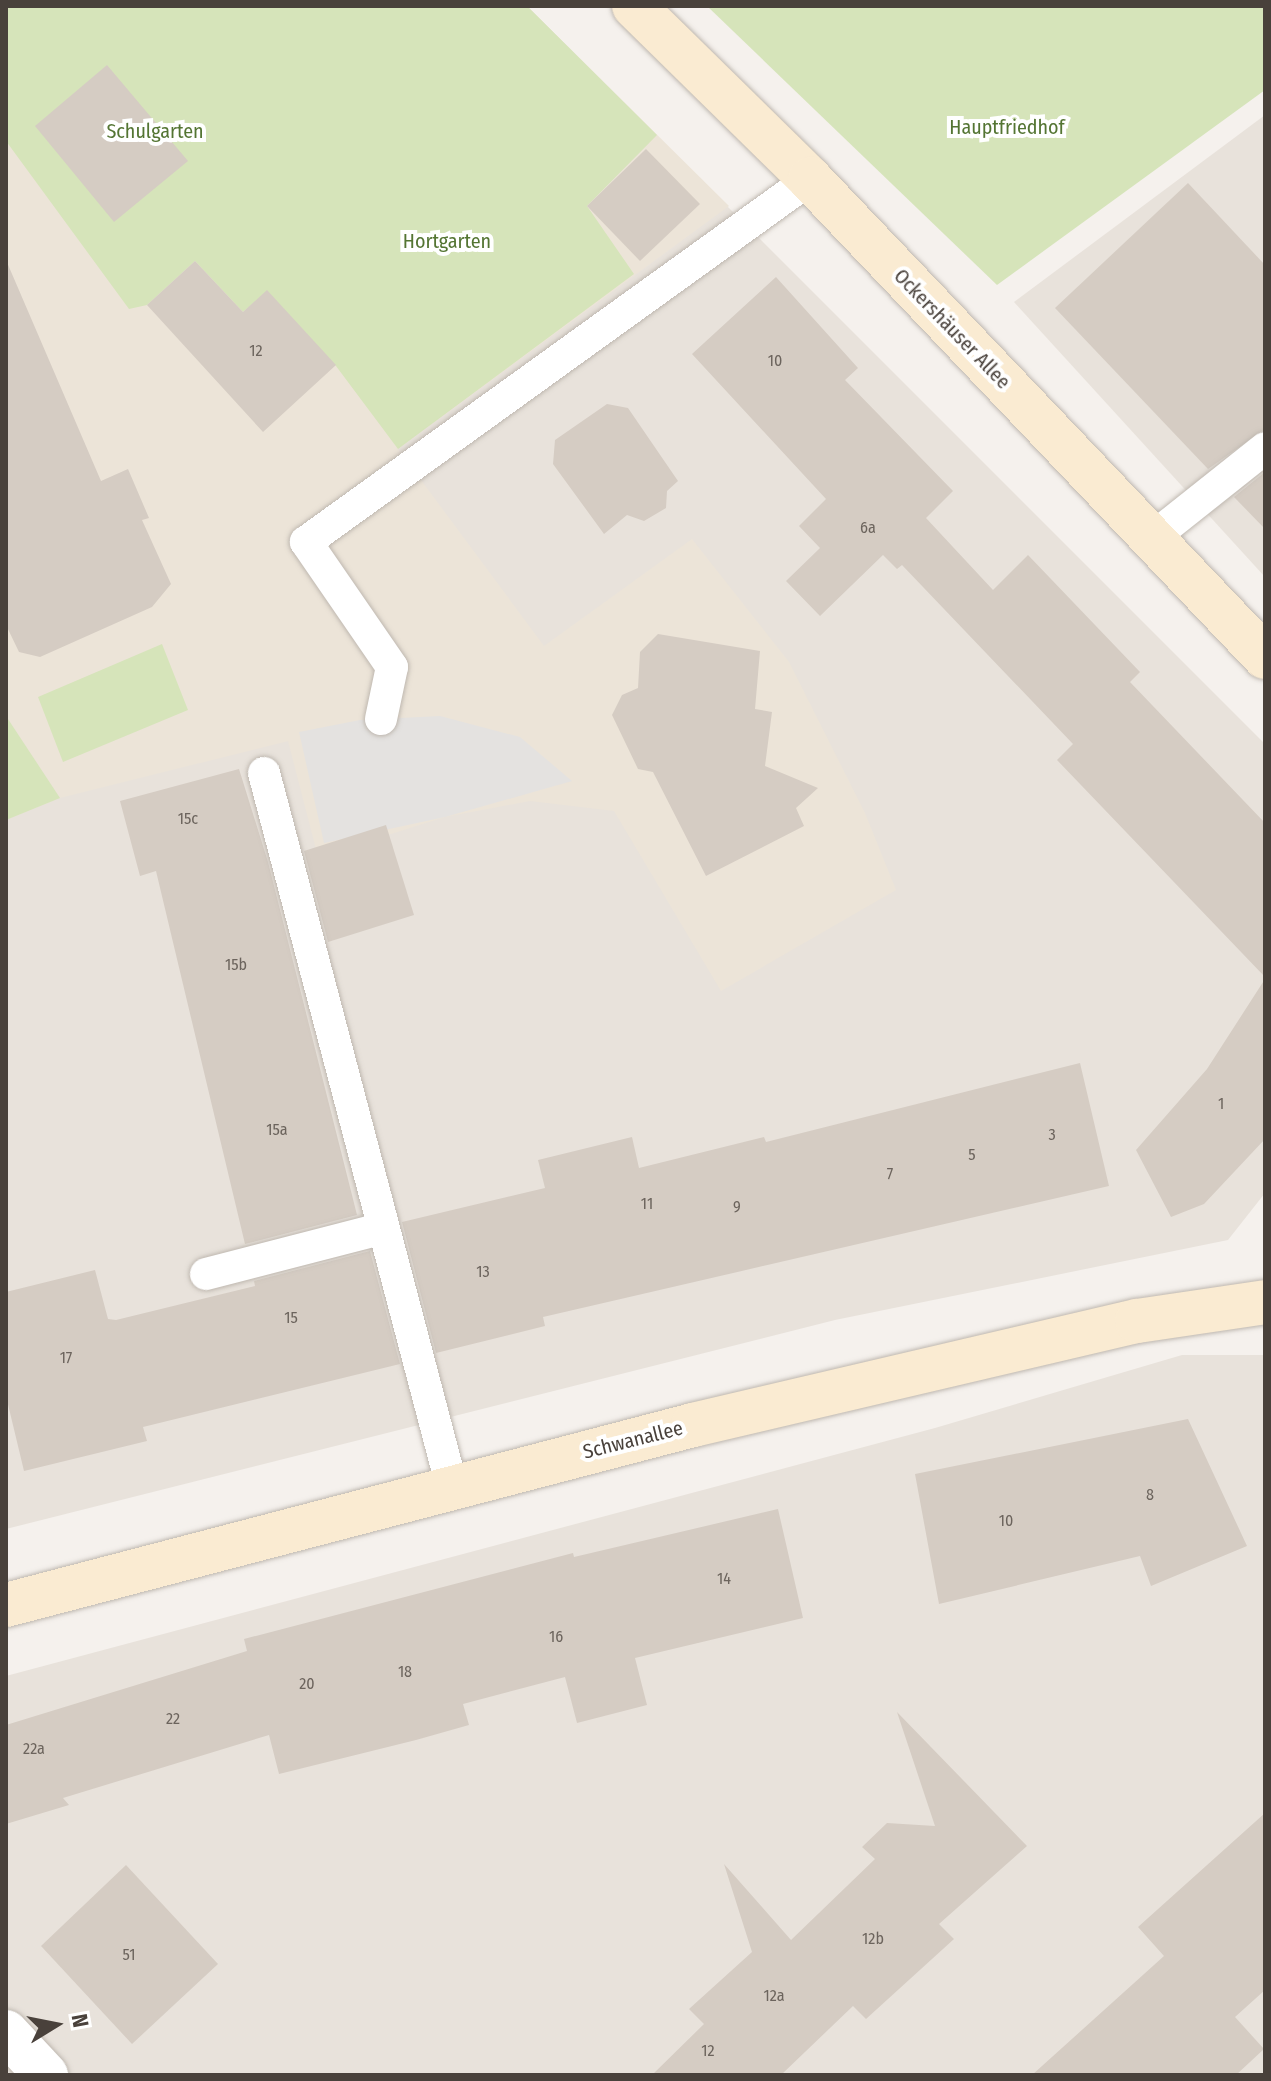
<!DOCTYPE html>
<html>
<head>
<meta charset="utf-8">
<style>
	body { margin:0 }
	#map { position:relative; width:1271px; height:2081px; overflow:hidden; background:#f5f1ed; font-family:"Fira Sans Condensed",sans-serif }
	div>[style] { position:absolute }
	.residential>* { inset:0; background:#e8e2db }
	.education>* { inset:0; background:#ece4d8 }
	.green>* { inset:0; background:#d6e4ba }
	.parking>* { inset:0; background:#e4e2e0 }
	.building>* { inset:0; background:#d5ccc3 }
	.roads { filter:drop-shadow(0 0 2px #bfb8b0) drop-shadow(0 0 2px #bfb8b0) }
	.lane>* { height:32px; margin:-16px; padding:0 16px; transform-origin:16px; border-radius:16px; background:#fff }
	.street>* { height:44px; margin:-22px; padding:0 22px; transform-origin:22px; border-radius:22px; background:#fff }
	.secondary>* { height:44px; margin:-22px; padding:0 22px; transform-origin:22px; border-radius:22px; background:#faebd2 }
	span { translate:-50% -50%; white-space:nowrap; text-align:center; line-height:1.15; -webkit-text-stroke:8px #fff; paint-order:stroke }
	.number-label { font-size:16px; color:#6c645d }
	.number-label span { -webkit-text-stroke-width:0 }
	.park-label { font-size:20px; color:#547533 }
	.street-label { font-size:20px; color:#49413b }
	.frame { position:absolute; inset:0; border:8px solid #49413b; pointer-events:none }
	.north { position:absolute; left:16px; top:1985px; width:80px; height:80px; -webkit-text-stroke:6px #fff; paint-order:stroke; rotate:80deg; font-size:22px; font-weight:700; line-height:32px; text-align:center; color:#49413b }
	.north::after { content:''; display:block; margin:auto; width:28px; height:36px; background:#49413b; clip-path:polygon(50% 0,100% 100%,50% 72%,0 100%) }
</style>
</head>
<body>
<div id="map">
	<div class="residential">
		<i style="clip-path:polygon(6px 6px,527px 6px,1265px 744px,1265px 1193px,1228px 1240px,835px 1320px,6px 1529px)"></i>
		<i style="clip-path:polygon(1265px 115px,1265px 577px,1014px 302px)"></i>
		<i style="clip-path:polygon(1182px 1355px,1265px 1355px,1265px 2075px,6px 2075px,6px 1676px,935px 1428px)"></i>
	</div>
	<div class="education">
		<i style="clip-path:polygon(6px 6px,527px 6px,729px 206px,398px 449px,544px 646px,692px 539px,789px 662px,865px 813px,896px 890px,721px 991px,614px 811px,530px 801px,445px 817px,318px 857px,288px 741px,60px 798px,6px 820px)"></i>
	</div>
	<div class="green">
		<i style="clip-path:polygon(6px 6px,527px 6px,657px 135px,587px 206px,634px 274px,398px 449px,336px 366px,267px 291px,243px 312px,195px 261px,147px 305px,129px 309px,6px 141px)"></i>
		<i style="clip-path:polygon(707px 6px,1265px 6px,1265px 90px,997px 285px)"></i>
		<i style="clip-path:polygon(162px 644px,188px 710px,63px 762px,38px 697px)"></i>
		<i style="clip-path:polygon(6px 716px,60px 798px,6px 820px)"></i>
	</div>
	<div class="parking">
		<i style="clip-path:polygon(440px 716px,520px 737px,572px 781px,445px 817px,324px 843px,299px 732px,360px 720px)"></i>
	</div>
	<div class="building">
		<i style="clip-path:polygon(107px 65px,188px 161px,114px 222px,35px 126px)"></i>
		<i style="clip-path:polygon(646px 149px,700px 204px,640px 261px,587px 206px)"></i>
		<i style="clip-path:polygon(1188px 183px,1265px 265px,1265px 429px,1208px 469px,1055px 308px)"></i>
		<i style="clip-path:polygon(6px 260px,101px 481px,128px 469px,149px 518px,142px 520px,171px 584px,152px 607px,40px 657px,19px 652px,6px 625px)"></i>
		<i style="clip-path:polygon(195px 261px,243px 312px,267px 290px,336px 365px,263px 432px,147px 305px)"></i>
		<i style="clip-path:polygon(776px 277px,858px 368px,845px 380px,953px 491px,926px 518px,993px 590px,1028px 555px,1140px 672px,1130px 682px,1265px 823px,1265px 977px,1057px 760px,1073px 744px,902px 565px,897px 569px,883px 555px,820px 616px,786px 581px,820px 548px,799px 526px,826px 499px,692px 354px)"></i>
		<i style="clip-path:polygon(607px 404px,628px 408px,678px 481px,667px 491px,666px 508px,644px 521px,627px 515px,604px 534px,553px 464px,555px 440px)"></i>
		<i style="clip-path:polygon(1265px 472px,1265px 529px,1234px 497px)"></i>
		<i style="clip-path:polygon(658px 634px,760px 651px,755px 709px,772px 712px,765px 766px,818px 788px,796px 808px,804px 826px,706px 876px,653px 772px,638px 769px,612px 715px,622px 695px,638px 688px,640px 652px)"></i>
		<i style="clip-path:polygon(239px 769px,268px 862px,357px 1215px,245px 1244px,156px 871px,140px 876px,120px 801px)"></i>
		<i style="clip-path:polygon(386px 825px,414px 915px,328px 942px,304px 851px)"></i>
		<i style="clip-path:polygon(1265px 979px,1265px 1139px,1204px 1204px,1171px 1217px,1136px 1150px,1207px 1069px)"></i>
		<i style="clip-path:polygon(1080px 1063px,1109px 1186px,543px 1317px,545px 1326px,436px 1353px,402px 1222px,545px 1188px,538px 1160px,632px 1137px,639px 1168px,764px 1137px,766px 1142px)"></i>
		<i style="clip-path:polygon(370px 1251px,400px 1364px,143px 1427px,147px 1441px,24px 1471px,6px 1396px,6px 1292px,95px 1270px,108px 1319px,116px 1320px,255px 1286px,254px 1281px)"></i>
		<i style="clip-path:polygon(1188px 1419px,1247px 1546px,1151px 1586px,1140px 1556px,939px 1604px,915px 1474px)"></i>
		<i style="clip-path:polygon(778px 1509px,803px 1618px,635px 1658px,647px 1705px,577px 1723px,565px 1677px,463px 1704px,469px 1725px,416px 1740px,279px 1774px,269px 1735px,63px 1798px,69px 1805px,6px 1824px,6px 1725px,247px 1651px,244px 1639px,573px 1553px,574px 1557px)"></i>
		<i style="clip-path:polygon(897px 1712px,1027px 1846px,939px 1924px,954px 1939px,866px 2019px,853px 2006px,781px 2075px,652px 2075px,704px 2024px,689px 2009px,752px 1952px,724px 1864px,791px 1940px,875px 1859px,862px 1847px,887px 1823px,935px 1826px)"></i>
		<i style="clip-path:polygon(1265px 1813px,1265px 1990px,1235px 2017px,1264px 2049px,1236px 2075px,1032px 2075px,1164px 1956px,1138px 1927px)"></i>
		<i style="clip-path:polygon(126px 1865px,218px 1964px,132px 2044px,41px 1946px)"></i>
	</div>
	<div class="roads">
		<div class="lane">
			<i style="left:1152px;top:538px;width:144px;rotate:-38.5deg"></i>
			<i style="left:381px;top:719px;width:53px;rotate:-78.1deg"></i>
			<i style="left:392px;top:667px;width:152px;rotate:-124.5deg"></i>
			<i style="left:306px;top:542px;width:621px;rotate:-35.76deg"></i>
			<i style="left:264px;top:773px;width:738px;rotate:75.25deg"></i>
			<i style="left:206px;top:1274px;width:180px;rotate:-14.5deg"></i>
		</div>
		<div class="street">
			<i style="left:6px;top:2032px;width:59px;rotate:47.1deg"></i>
		</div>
		<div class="secondary">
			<i style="left:634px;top:6px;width:247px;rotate:44.5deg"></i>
			<i style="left:810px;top:179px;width:660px;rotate:46.41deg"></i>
			<i style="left:6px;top:1605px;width:710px;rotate:-14.68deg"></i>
			<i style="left:693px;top:1425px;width:456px;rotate:-13.2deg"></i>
			<i style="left:1137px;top:1321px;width:129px;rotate:-8.4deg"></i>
		</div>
	</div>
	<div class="number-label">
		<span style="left:256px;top:351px">12</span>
		<span style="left:775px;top:361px">10</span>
		<span style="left:868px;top:528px">6a</span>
		<span style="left:188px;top:819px">15c</span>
		<span style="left:236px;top:965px">15b</span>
		<span style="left:1221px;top:1104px">1</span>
		<span style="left:277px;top:1130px">15a</span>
		<span style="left:1052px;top:1135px">3</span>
		<span style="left:972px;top:1155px">5</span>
		<span style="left:890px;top:1174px">7</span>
		<span style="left:647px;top:1204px">11</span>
		<span style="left:737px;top:1207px">9</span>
		<span style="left:483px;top:1272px">13</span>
		<span style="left:291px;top:1318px">15</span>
		<span style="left:66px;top:1358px">17</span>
		<span style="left:1150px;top:1495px">8</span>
		<span style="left:1006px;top:1521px">10</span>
		<span style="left:724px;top:1579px">14</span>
		<span style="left:556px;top:1637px">16</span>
		<span style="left:405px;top:1672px">18</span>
		<span style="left:307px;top:1684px">20</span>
		<span style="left:173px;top:1719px">22</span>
		<span style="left:34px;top:1749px">22a</span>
		<span style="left:873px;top:1939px">12b</span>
		<span style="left:129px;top:1955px">51</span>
		<span style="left:774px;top:1996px">12a</span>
		<span style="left:708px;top:2051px">12</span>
	</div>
	<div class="park-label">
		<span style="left:1007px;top:127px">Hauptfriedhof</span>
		<span style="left:155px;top:131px">Schulgarten</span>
		<span style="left:447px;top:241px">Hortgarten</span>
	</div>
	<div class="street-label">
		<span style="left:952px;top:329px;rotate:46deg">Ockershäuser Allee</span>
		<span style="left:633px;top:1440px;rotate:-14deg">Schwanallee</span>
	</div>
	<div class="frame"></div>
	<div class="north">N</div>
</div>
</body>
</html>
